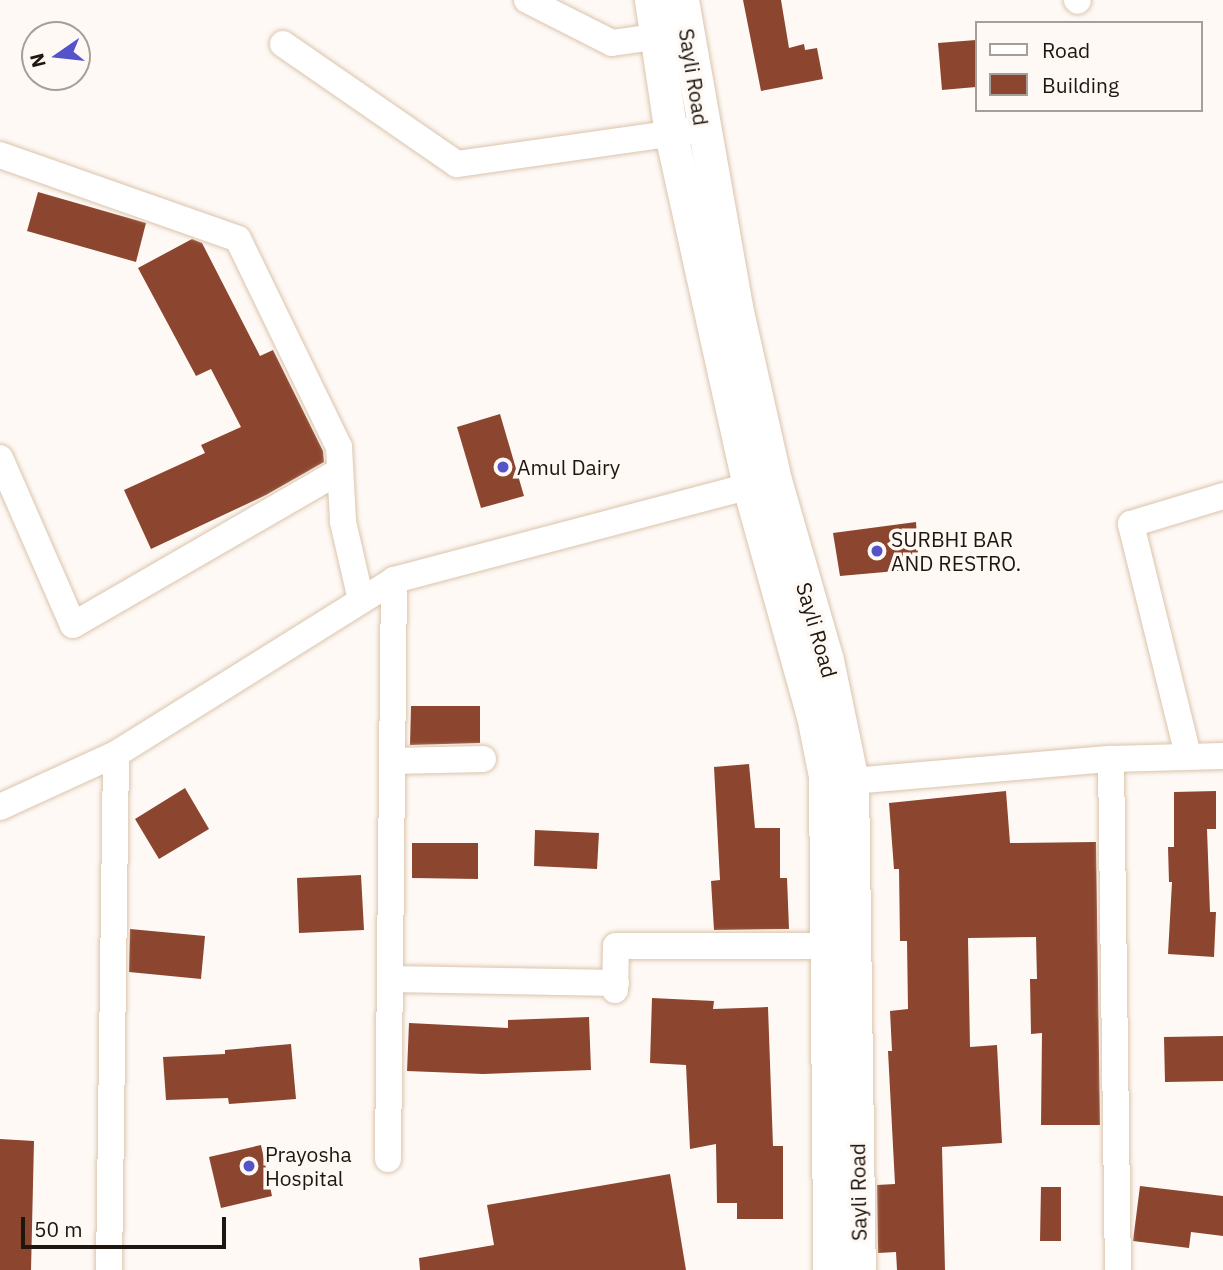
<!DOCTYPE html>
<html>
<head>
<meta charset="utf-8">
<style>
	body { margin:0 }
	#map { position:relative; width:1223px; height:1270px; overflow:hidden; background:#fef9f5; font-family:"IBM Plex Sans",sans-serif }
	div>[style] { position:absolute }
	.building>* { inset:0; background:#8c462f }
	.roads { filter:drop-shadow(0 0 2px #dac4ac) drop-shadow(0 0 2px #dac4ac) }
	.minor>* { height:26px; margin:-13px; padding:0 13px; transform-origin:13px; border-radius:13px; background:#fff }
	.major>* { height:33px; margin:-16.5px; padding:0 16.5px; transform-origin:16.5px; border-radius:16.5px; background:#fff }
	.dots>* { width:19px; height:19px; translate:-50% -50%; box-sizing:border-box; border:4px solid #fef9f5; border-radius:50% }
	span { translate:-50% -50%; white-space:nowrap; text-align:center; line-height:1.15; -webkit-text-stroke:7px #fef9f5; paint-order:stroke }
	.street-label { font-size:21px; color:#1f170e }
	.poi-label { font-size:21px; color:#1f170e }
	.left { translate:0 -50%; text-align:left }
	.legend { position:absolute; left:975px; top:21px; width:228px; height:91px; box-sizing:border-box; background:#fef9f5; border:2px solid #a59f99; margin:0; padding:9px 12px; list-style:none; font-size:21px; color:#1f170e }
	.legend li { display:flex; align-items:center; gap:14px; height:35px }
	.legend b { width:35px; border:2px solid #a59f99 }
	.north { position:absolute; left:21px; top:21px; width:70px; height:70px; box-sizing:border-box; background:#fef9f5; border:2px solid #a59f99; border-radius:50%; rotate:256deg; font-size:19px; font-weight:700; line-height:28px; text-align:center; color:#1f170e }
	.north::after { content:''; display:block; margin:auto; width:24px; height:32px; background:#5453ca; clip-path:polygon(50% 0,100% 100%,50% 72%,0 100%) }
	.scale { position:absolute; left:21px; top:1217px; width:205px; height:32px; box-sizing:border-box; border:4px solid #1f170e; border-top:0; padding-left:9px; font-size:21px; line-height:24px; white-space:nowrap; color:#1f170e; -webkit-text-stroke:5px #fef9f5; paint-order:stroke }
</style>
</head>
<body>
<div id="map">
	<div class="building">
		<i style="clip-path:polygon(743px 0,781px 0,789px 48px,804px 44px,805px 50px,817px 48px,823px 79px,761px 91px)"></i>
		<i style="clip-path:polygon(976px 40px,976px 87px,942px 90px,938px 43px)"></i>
		<i style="clip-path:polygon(38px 192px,146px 223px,136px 262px,27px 231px)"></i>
		<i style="clip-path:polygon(192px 239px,202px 243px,260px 356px,273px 350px,323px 451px,324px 462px,266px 495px,151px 549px,124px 490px,205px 453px,201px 445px,241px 427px,211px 369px,196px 376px,138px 268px)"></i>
		<i style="clip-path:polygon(500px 414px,524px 496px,481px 508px,457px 427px)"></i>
		<i style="clip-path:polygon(916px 522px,919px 569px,840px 576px,833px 533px)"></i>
		<i style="clip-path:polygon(411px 706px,480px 706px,480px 743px,410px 745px)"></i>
		<i style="clip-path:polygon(749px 764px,755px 828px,780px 828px,780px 878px,787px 878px,789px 929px,714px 930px,711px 881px,720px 880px,714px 767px)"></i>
		<i style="clip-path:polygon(185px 788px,209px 829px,159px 859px,135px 819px)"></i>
		<i style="clip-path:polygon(1006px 791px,1010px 843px,1096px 842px,1100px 1125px,1041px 1125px,1042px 1033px,1031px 1034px,1030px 979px,1037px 979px,1036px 937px,968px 938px,970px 1047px,997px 1045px,1002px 1143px,942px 1147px,945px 1270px,897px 1270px,896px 1252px,878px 1253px,877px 1185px,895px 1184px,888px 1051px,892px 1051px,890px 1011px,908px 1009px,907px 941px,900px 941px,899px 869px,894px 869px,889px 803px)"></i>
		<i style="clip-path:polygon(1216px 791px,1216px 829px,1207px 829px,1210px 912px,1216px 912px,1214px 957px,1168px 954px,1172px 882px,1169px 882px,1168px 847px,1174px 847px,1174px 792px)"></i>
		<i style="clip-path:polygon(535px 830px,599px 833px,597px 869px,534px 866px)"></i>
		<i style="clip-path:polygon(412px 843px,478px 843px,478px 879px,412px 878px)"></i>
		<i style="clip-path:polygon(361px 875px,364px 930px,299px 933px,297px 878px)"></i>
		<i style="clip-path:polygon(130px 929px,205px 936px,201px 979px,129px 972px)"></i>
		<i style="clip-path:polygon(652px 998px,714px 1001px,713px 1009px,768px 1007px,773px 1146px,783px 1146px,783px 1219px,737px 1219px,737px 1203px,717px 1203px,716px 1144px,690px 1149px,686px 1065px,650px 1063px)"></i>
		<i style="clip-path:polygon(589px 1017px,591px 1070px,483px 1074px,407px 1071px,409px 1023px,508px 1028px,508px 1020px)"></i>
		<i style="clip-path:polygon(1223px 1036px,1223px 1081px,1165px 1082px,1164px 1037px)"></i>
		<i style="clip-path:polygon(291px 1044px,296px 1099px,229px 1104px,228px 1098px,166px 1100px,163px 1057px,225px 1054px,225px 1050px)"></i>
		<i style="clip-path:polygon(0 1139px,34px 1141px,31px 1270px,0 1270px)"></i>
		<i style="clip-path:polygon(261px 1145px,272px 1196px,221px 1208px,209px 1157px)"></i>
		<i style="clip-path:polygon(670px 1174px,686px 1270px,420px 1270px,419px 1258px,494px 1245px,487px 1205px)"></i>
		<i style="clip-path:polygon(1140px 1186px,1223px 1196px,1223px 1236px,1191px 1232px,1189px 1248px,1133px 1241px)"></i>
		<i style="clip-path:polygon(1041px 1187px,1061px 1187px,1061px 1241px,1040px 1241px)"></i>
	</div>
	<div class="roads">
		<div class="minor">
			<i style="left:527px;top:0;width:95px;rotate:26.8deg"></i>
			<i style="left:612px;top:43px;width:64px;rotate:-8.1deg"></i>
			<i style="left:1077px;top:0;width:1px;rotate:45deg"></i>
			<i style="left:283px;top:44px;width:211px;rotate:34.6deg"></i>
			<i style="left:457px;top:164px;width:235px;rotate:-8.1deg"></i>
			<i style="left:0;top:155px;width:252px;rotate:19.4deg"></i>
			<i style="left:238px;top:239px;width:231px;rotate:64.1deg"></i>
			<i style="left:339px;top:447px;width:75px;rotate:86.9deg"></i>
			<i style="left:343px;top:522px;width:80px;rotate:77deg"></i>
			<i style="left:0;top:458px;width:182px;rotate:66.4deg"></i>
			<i style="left:73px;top:625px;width:308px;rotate:-30deg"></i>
			<i style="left:1188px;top:755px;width:238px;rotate:-103.9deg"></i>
			<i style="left:1131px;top:524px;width:96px;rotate:-16.9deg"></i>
			<i style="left:1111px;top:759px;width:511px;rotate:89.22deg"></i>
			<i style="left:392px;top:761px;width:91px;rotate:-1.3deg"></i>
			<i style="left:852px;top:781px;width:260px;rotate:-4.9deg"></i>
			<i style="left:1111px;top:759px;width:112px;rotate:-1.5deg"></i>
			<i style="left:0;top:807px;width:128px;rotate:-24.6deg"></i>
			<i style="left:116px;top:754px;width:328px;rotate:-32deg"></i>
			<i style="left:394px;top:580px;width:385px;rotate:-14.8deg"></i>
			<i style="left:390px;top:979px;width:226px;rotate:1deg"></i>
			<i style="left:615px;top:990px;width:44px;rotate:-88.7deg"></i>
			<i style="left:616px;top:946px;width:228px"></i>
			<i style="left:388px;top:1159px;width:579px;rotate:-89.41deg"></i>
			<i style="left:109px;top:1270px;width:516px;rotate:-89.22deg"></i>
		</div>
		<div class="major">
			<i style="left:651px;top:0;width:135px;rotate:81.5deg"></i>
			<i style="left:671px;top:134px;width:362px;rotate:77.5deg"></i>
			<i style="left:749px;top:487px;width:238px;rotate:74.4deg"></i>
			<i style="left:813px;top:716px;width:61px;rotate:78.7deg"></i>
			<i style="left:825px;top:776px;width:494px;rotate:89.5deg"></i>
			<i style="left:682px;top:0;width:312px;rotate:80deg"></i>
			<i style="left:736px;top:307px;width:177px;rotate:77.3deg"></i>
			<i style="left:775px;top:480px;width:187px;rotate:73.9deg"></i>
			<i style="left:827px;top:660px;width:124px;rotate:78.3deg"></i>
			<i style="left:852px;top:781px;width:489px;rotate:89.2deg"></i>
		</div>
	</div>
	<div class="dots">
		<i style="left:503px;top:467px;background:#5453ca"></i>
		<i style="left:877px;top:551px;background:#5453ca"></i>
		<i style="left:249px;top:1166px;background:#5453ca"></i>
	</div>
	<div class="street-label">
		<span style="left:694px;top:77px;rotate:81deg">Sayli Road</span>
		<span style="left:817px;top:630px;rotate:74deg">Sayli Road</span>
		<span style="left:858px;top:1192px;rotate:-91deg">Sayli Road</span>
	</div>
	<div class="poi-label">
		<span class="left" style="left:517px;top:467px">Amul Dairy</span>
		<span class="left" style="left:891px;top:551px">SURBHI BAR<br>AND RESTRO.</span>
		<span class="left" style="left:265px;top:1166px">Prayosha<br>Hospital</span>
	</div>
	<ul class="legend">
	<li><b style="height:9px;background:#fff"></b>Road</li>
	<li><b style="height:19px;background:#8c462f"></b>Building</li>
	</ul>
	<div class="north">N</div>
	<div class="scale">50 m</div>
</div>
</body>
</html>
